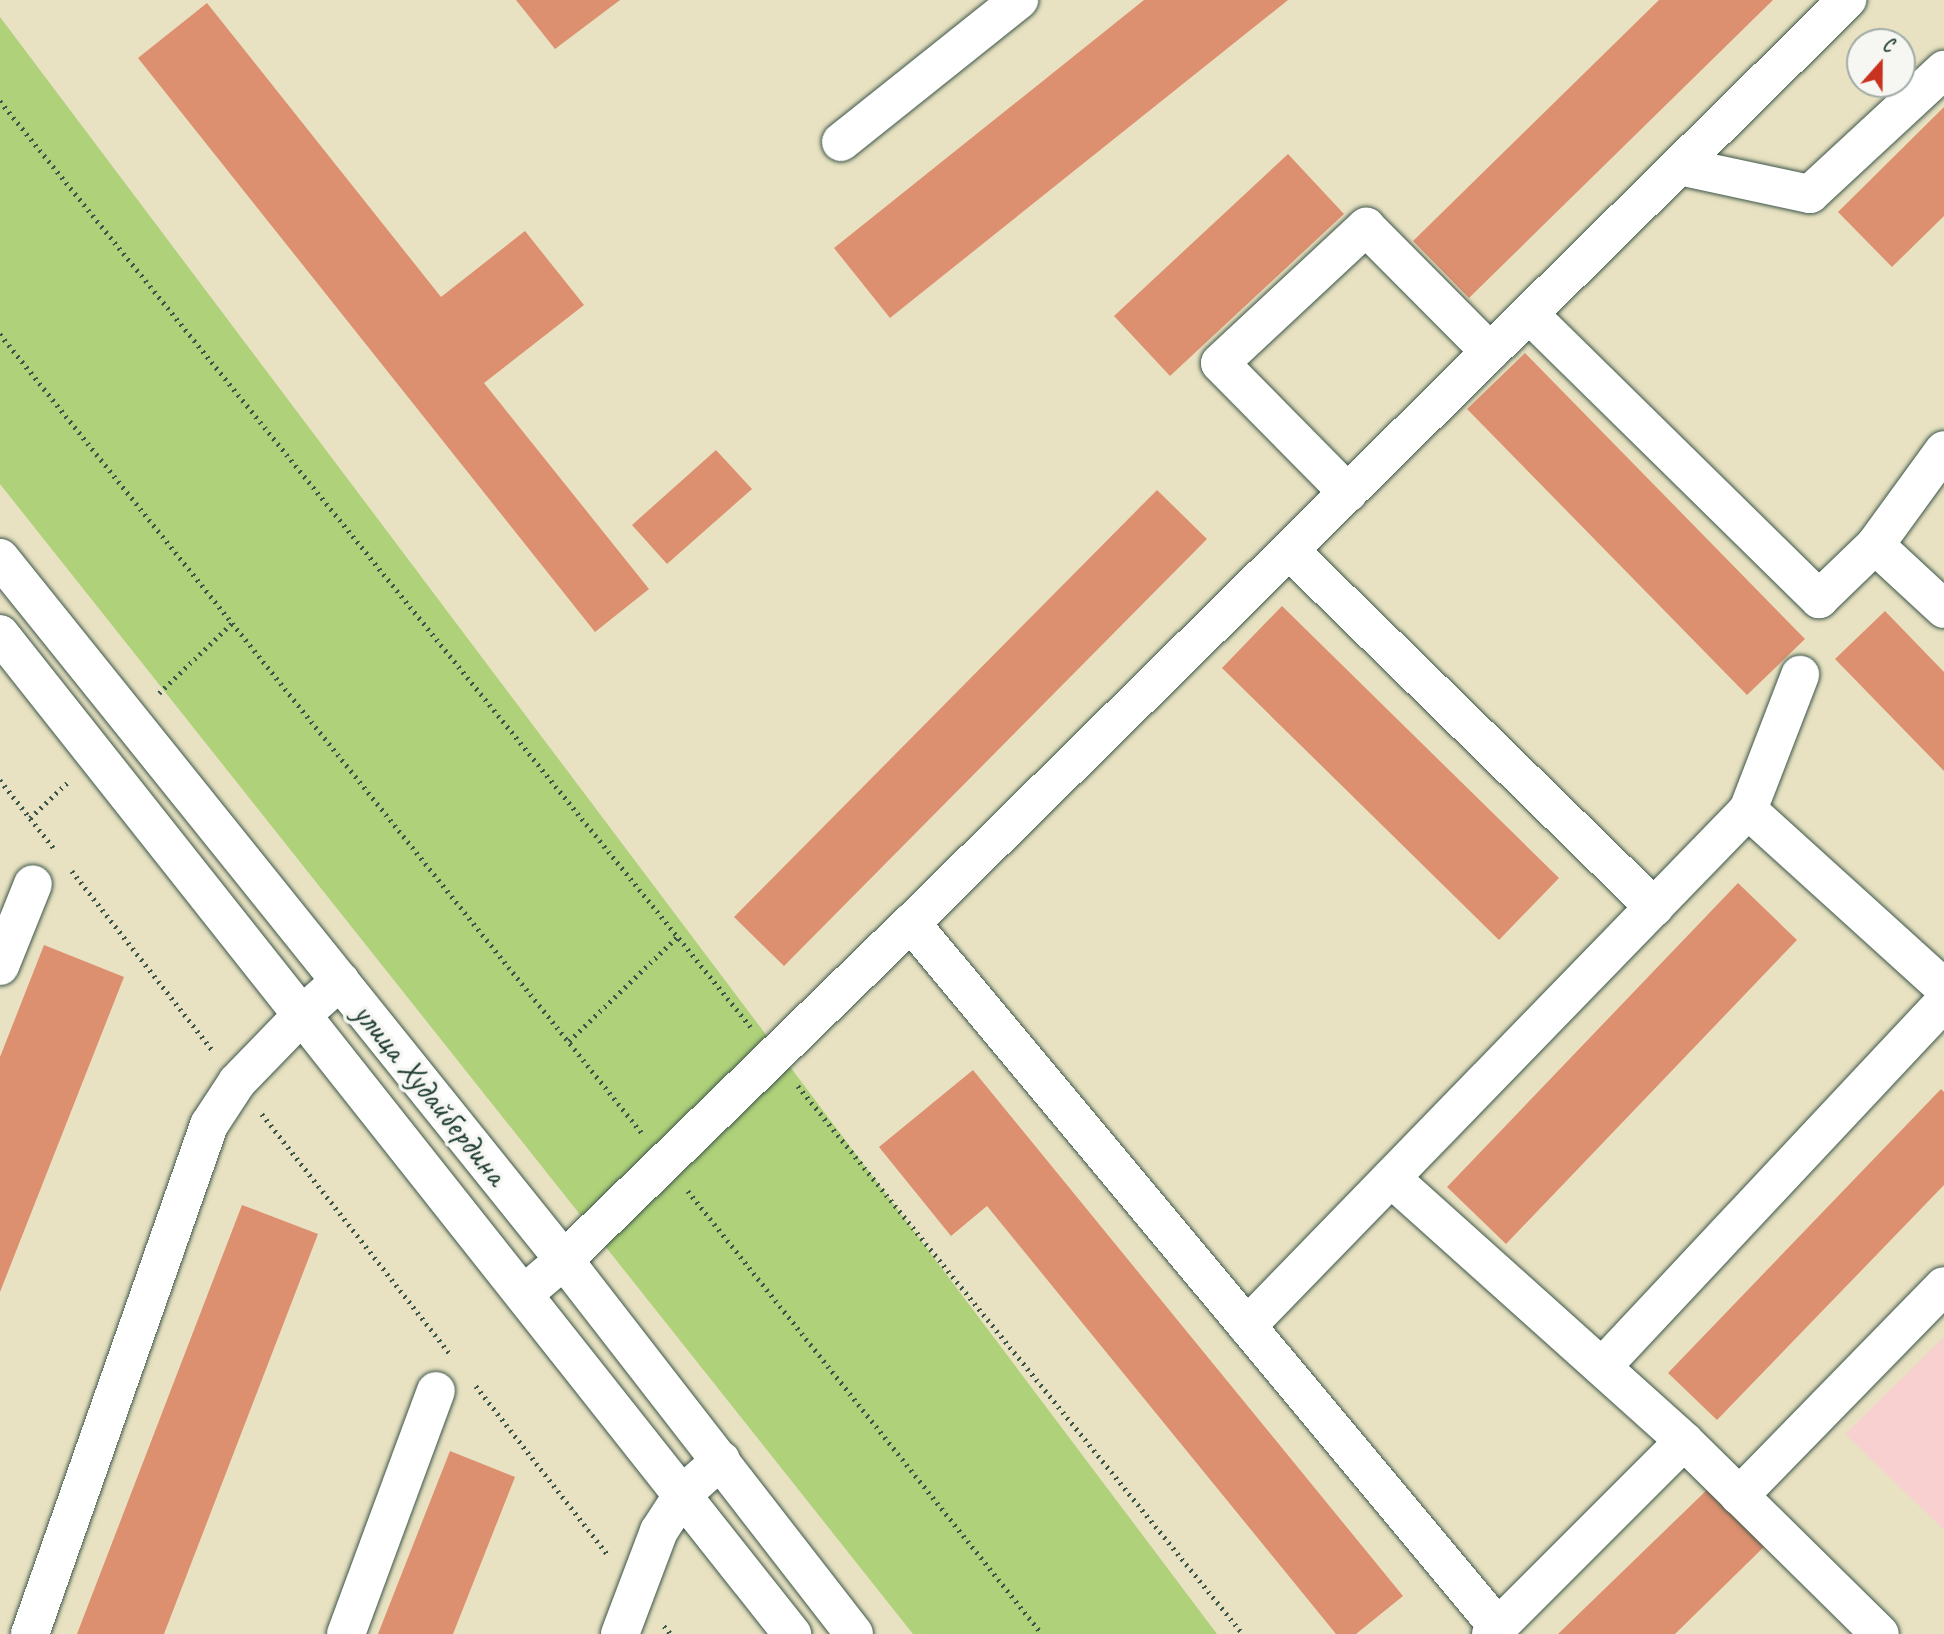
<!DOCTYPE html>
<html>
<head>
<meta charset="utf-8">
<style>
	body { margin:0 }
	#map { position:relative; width:1944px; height:1634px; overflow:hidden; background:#e8e2c2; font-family:Caveat,sans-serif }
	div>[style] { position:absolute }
	.built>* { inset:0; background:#f7d0cf }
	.green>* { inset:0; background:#aed17a }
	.building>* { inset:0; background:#dd906f }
	.path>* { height:4.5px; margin-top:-2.25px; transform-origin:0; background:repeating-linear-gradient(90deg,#3d5649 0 2px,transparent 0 7px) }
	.roads { filter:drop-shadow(0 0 2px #3d5649) drop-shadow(0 0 2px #3d5649) }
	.minor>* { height:38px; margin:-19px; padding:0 19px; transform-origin:19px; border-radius:19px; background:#fff }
	.major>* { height:38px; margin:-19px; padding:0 19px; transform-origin:19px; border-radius:19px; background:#fff }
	span { translate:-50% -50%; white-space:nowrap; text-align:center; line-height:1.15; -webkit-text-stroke:7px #f6f6f2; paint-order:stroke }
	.street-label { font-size:33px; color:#1f3d34 }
	.north { position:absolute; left:1846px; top:28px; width:70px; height:70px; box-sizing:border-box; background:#f6f6f2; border:2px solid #a0aca6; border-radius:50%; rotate:21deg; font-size:19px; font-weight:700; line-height:28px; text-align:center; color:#1f3d34 }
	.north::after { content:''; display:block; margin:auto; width:24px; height:32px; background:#c8321e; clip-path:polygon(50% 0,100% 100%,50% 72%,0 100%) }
</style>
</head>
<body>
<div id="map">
	<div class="built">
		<i style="clip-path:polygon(1944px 1337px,1944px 1530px,1845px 1434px)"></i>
	</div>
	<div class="green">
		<i style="clip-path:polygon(0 17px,1217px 1634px,913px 1634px,0 484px)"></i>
	</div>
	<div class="building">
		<i style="clip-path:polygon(516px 0,620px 0,555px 49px)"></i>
		<i style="clip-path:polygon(1144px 0,1288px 0,890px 318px,834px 248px)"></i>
		<i style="clip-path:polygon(1659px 0,1773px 0,1469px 298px,1413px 241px)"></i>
		<i style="clip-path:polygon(207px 3px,441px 297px,525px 231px,584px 305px,484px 383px,649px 589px,595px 632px,138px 58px)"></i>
		<i style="clip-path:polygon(1944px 107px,1944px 216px,1892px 267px,1838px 212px)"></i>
		<i style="clip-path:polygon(1288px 154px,1344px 214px,1170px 376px,1114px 316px)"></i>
		<i style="clip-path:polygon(1525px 353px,1805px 639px,1747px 695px,1467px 409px)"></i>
		<i style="clip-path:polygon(716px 450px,752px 489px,667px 564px,632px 525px)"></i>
		<i style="clip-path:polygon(1157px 490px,1207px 539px,784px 966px,734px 917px)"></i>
		<i style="clip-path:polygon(1282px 606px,1559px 878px,1499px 940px,1222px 668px)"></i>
		<i style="clip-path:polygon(1885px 611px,1944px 672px,1944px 771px,1835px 659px)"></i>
		<i style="clip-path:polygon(1738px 883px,1797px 940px,1506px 1244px,1447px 1187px)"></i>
		<i style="clip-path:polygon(44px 945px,124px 977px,0 1292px,0 1057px)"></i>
		<i style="clip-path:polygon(973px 1070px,1403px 1596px,1356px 1634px,1336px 1634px,987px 1206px,951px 1236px,879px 1147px)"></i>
		<i style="clip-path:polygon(1941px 1089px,1944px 1092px,1944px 1185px,1717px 1420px,1668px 1373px)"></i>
		<i style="clip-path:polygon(242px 1205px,318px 1234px,164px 1634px,77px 1634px)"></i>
		<i style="clip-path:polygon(450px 1451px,515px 1477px,453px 1634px,378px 1634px)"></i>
		<i style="clip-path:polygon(1713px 1484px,1771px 1540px,1675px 1634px,1558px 1634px)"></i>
	</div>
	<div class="path">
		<i style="left:0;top:101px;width:1192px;rotate:50.96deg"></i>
		<i style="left:0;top:334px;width:1025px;rotate:51.22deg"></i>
		<i style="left:159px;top:693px;width:104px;rotate:-43.8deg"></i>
		<i style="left:0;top:780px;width:90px;rotate:51.7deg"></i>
		<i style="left:30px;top:818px;width:54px;rotate:-43.5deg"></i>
		<i style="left:72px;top:871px;width:230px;rotate:51.9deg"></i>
		<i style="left:569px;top:1041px;width:150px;rotate:-43.9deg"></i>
		<i style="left:798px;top:1086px;width:706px;rotate:50.92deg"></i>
		<i style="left:262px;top:1114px;width:306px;rotate:51.9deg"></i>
		<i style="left:688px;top:1191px;width:567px;rotate:51.37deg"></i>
		<i style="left:476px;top:1386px;width:216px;rotate:52deg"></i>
		<i style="left:664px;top:1626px;width:11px;rotate:49deg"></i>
	</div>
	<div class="roads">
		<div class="minor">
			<i style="left:841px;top:142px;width:228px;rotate:-38.6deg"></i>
			<i style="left:1679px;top:166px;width:134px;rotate:12.1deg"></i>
			<i style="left:1810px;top:194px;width:183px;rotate:-42.8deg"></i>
			<i style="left:1529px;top:314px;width:407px;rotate:44.5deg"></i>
			<i style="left:1819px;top:599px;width:78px;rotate:-44deg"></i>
			<i style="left:1875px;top:545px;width:94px;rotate:42.8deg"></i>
			<i style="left:1348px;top:493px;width:182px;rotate:-134.6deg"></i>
			<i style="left:1220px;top:363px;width:200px;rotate:-43deg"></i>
			<i style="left:1366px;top:227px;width:176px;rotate:45.2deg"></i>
			<i style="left:1875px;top:545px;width:117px;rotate:-54deg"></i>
			<i style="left:1289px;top:550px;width:511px;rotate:44.37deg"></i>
			<i style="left:1748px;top:810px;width:265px;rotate:42.2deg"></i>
			<i style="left:911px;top:923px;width:917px;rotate:50.18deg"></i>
			<i style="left:0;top:966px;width:88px;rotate:-68.1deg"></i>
			<i style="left:1391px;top:1178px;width:394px;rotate:41.9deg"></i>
			<i style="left:524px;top:1294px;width:52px;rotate:-40.4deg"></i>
			<i style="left:564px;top:1260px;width:484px;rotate:-44.2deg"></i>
			<i style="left:911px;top:923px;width:1315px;rotate:-44.6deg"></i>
			<i style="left:1247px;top:1326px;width:719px;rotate:-45.85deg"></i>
			<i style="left:1748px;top:810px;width:145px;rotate:-68.9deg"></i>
			<i style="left:1602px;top:1367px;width:500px;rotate:-46.86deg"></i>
			<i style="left:1739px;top:1496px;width:293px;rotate:-45.7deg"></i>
			<i style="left:30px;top:1634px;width:540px;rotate:-70.62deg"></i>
			<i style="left:209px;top:1125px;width:51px;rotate:-56.9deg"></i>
			<i style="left:237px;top:1082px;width:95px;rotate:-45.9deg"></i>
			<i style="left:303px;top:1014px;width:50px;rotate:-41.7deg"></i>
			<i style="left:346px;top:1634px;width:259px;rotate:-69.7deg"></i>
			<i style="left:620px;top:1634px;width:110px;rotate:-69.3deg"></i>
			<i style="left:659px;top:1531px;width:44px;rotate:-57deg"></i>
			<i style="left:683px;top:1494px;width:51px;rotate:-41.8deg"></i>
			<i style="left:1491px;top:1634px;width:273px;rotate:-45deg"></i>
			<i style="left:1684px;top:1441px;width:275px;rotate:44.6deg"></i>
		</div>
		<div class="major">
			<i style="left:0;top:558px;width:900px;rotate:51.22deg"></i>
			<i style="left:564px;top:1260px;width:473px;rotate:52.2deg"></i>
			<i style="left:0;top:634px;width:1276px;rotate:51.62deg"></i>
		</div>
	</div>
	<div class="street-label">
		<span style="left:430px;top:1094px;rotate:51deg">улица Худайбердина</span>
	</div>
	<div class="north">С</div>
</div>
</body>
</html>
